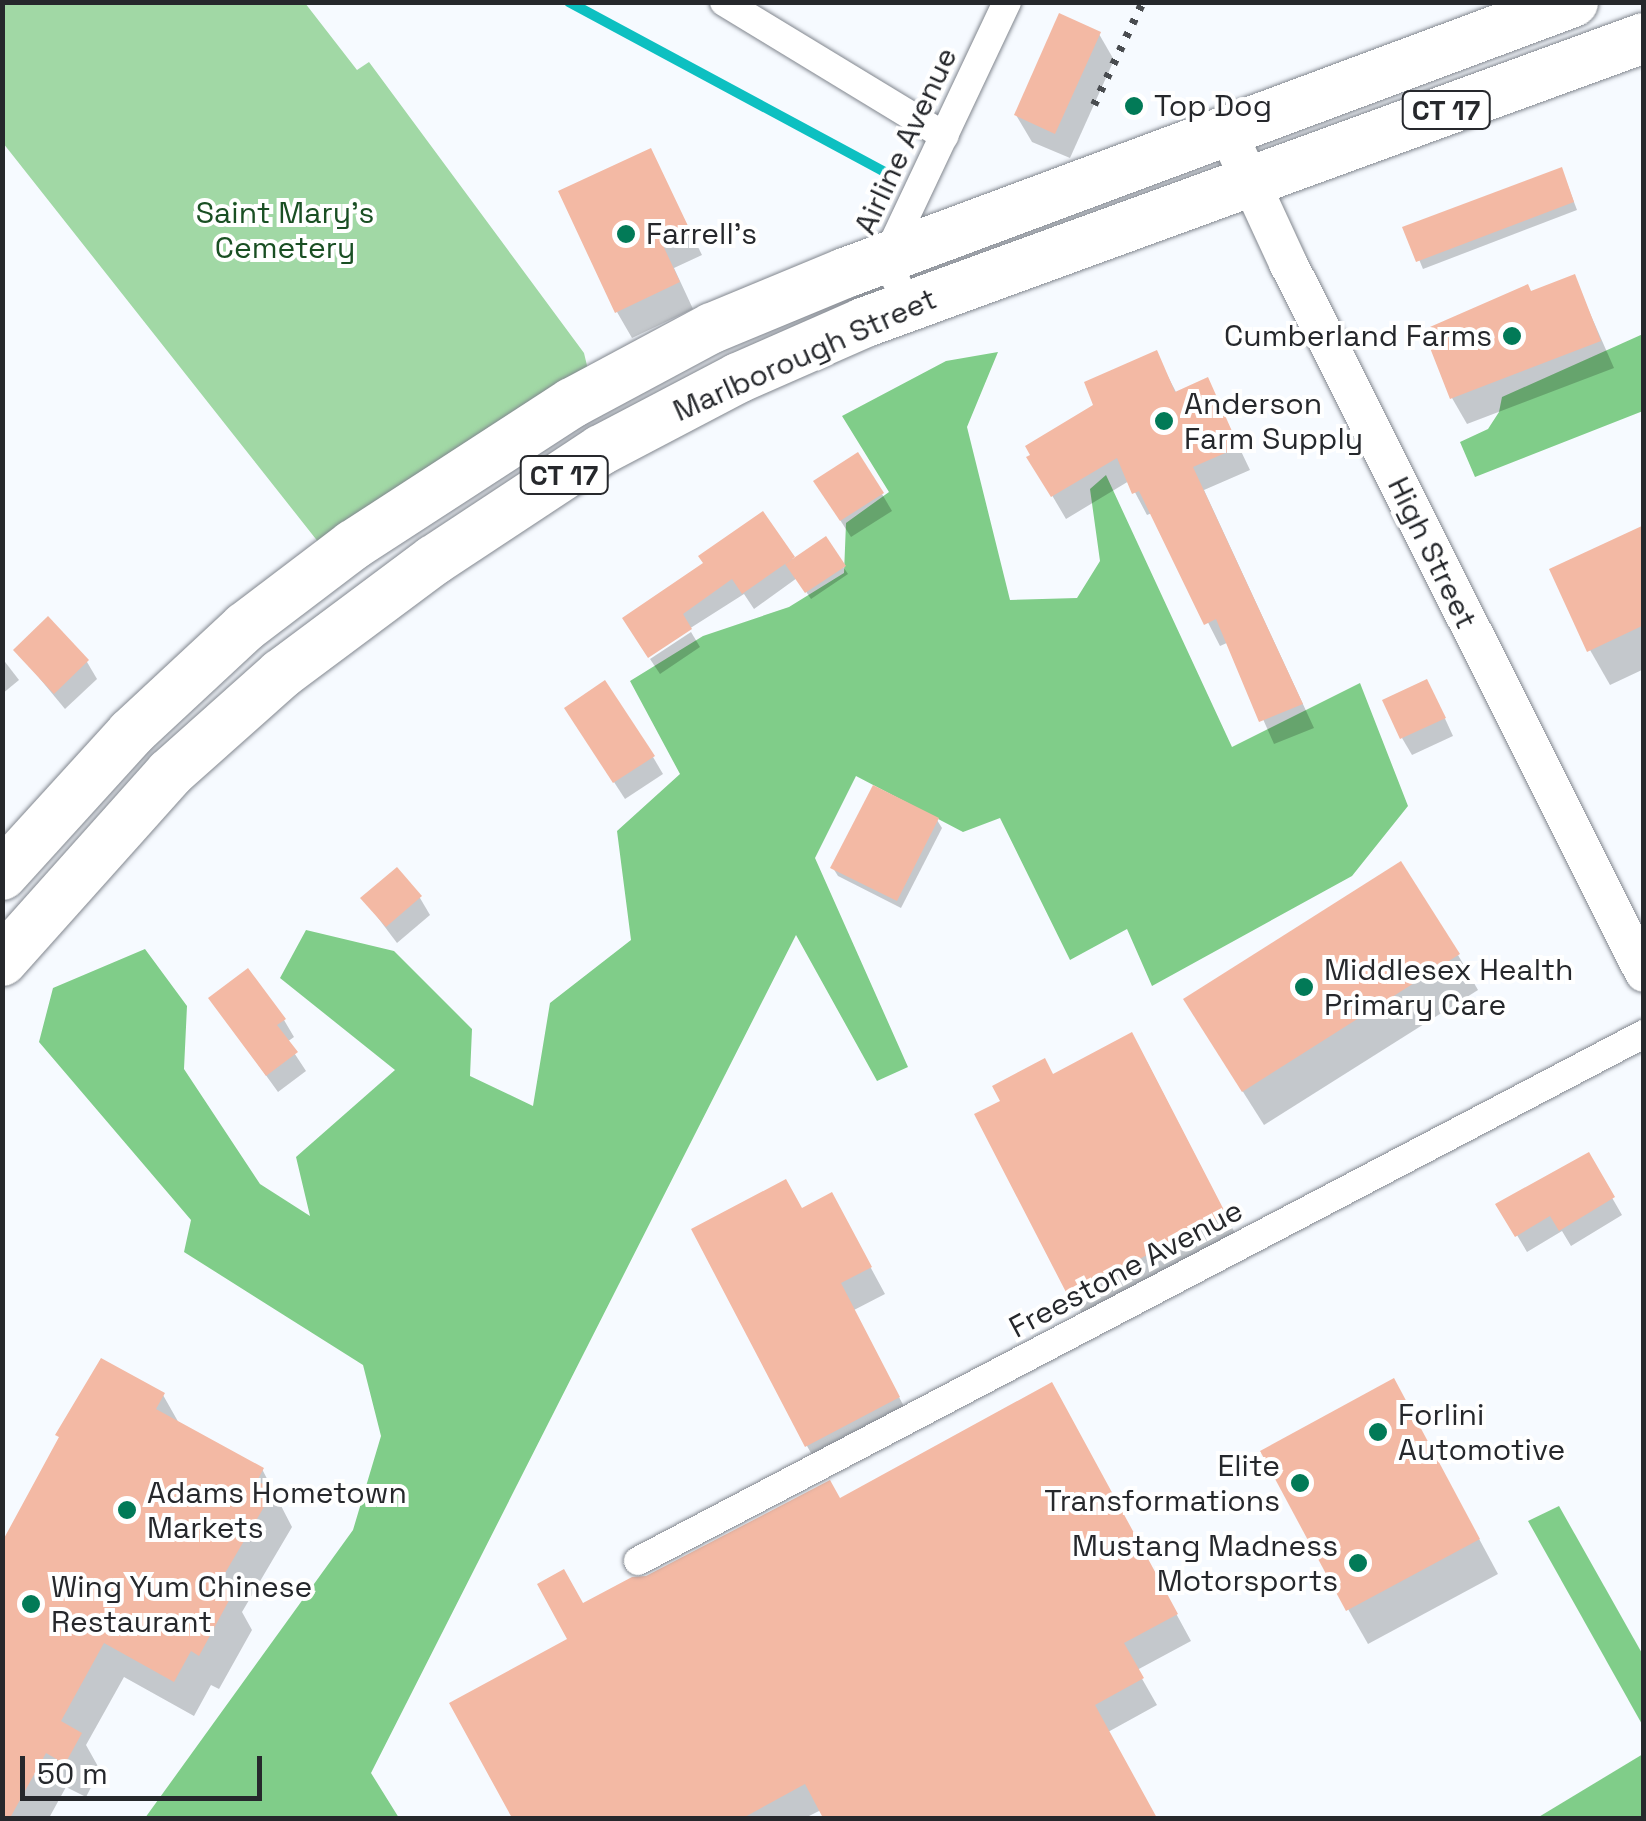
<!DOCTYPE html>
<html>
<head>
<meta charset="utf-8">
<style>
	body { margin:0 }
	#map { position:relative; width:1646px; height:1821px; overflow:hidden; background:#f6faff; font-family:"Space Grotesk",sans-serif }
	div>[style] { position:absolute }
	.green>* { inset:0; background:#a1d8a5 }
	.forest>* { inset:0; background:#80cd89 }
	.shadow>* { inset:0; background:#0003 }
	.stream>* { height:10px; margin:-5px; padding:0 5px; transform-origin:5px; border-radius:5px; background:#0dc0c1 }
	.building>* { inset:0; background:#f3b9a4 }
	.roads { filter:drop-shadow(0 0 2px #81868e) drop-shadow(0 0 2px #81868e) }
	.street>* { height:28px; margin:-14px; padding:0 14px; transform-origin:14px; border-radius:14px; background:#fff }
	.secondary>* { height:38px; margin:-19px; padding:0 19px; transform-origin:19px; border-radius:19px; background:#fff }
	.highway>* { height:50px; margin:-25px; padding:0 25px; transform-origin:25px; border-radius:25px; background:#fff }
	.rail>* { height:8px; margin-top:-4px; transform-origin:0; background:repeating-linear-gradient(90deg,#494c50 0 5px,transparent 0 15px) }
	.dots>* { width:28px; height:28px; translate:-50% -50%; box-sizing:border-box; border:5px solid #fff; border-radius:50% }
	span { translate:-50% -50%; white-space:nowrap; text-align:center; line-height:1.15; -webkit-text-stroke:8px #fff; paint-order:stroke }
	.shield-label span { padding:2px 8px; background:#fff; border:2px solid; border-radius:8px; -webkit-text-stroke-width:0 }
	.shield-label { font-size:28px; color:#26282c; font-weight:700 }
	.poi-label { font-size:30px; color:#26282c }
	.left { translate:0 -50%; text-align:left }
	.right { translate:-100% -50%; text-align:right }
	.street-label { font-size:30px; color:#26282c }
	.park-label { font-size:30px; color:#194f23 }
	.frame { position:absolute; inset:0; border:5px solid #26282c; pointer-events:none }
	.scale { position:absolute; left:20px; top:1756px; width:242px; height:45px; box-sizing:border-box; border:5px solid #26282c; border-top:0; padding-left:12px; font-size:30px; line-height:35px; white-space:nowrap; color:#26282c; -webkit-text-stroke:8px #fff; paint-order:stroke }
</style>
</head>
<body>
<div id="map">
	<div class="green">
		<i style="clip-path:polygon(3px 3px,305px 3px,357px 70px,369px 62px,584px 353px,589px 374px,319px 543px,3px 143px)"></i>
	</div>
	<div class="forest">
		<i style="clip-path:polygon(1643px 334px,1643px 411px,1475px 477px,1460px 442px,1488px 429px,1499px 412px,1502px 397px)"></i>
		<i style="clip-path:polygon(998px 352px,967px 427px,1010px 600px,1077px 598px,1100px 561px,1090px 489px,1106px 475px,1232px 747px,1360px 683px,1408px 806px,1352px 876px,1152px 986px,1127px 929px,1070px 960px,1000px 818px,963px 832px,856px 776px,815px 858px,908px 1067px,877px 1081px,796px 935px,371px 1773px,399px 1818px,145px 1818px,353px 1530px,381px 1436px,363px 1365px,184px 1252px,191px 1220px,39px 1042px,53px 988px,145px 949px,187px 1006px,184px 1069px,260px 1184px,310px 1216px,296px 1157px,395px 1070px,280px 978px,306px 930px,394px 951px,472px 1029px,470px 1076px,533px 1106px,550px 1003px,631px 940px,617px 831px,680px 774px,630px 681px,703px 636px,789px 607px,844px 573px,846px 523px,889px 492px,842px 416px,946px 361px)"></i>
		<i style="clip-path:polygon(1559px 1506px,1643px 1655px,1643px 1726px,1528px 1521px)"></i>
		<i style="clip-path:polygon(1643px 1754px,1643px 1818px,1537px 1818px)"></i>
	</div>
	<div class="shadow">
		<i style="clip-path:polygon(1099px 34px,1114px 60px,1070px 158px,1032px 142px,1016px 115px)"></i>
		<i style="clip-path:polygon(650px 151px,702px 255px,674px 268px,693px 309px,632px 338px,617px 312px)"></i>
		<i style="clip-path:polygon(1565px 178px,1577px 210px,1423px 269px,1406px 228px)"></i>
		<i style="clip-path:polygon(1574px 277px,1614px 368px,1467px 424px,1452px 398px,1531px 293px)"></i>
		<i style="clip-path:polygon(1156px 353px,1177px 394px,1207px 380px,1250px 470px,1204px 490px,1314px 728px,1274px 744px,1229px 642px,1220px 646px,1152px 513px,1147px 515px,1129px 481px,1066px 519px,1030px 458px)"></i>
		<i style="clip-path:polygon(882px 494px,892px 511px,851px 537px,826px 498px)"></i>
		<i style="clip-path:polygon(762px 514px,794px 561px,825px 540px,848px 574px,811px 599px,797px 578px,754px 609px,744px 594px,648px 655px)"></i>
		<i style="clip-path:polygon(1644px 527px,1644px 669px,1610px 685px,1590px 650px)"></i>
		<i style="clip-path:polygon(691px 632px,700px 647px,660px 674px,650px 659px)"></i>
		<i style="clip-path:polygon(16px 650px,87px 662px,97px 679px,65px 709px)"></i>
		<i style="clip-path:polygon(2px 658px,19px 680px,2px 694px)"></i>
		<i style="clip-path:polygon(1436px 699px,1453px 736px,1412px 755px,1402px 738px)"></i>
		<i style="clip-path:polygon(577px 725px,653px 757px,663px 774px,625px 799px)"></i>
		<i style="clip-path:polygon(937px 820px,942px 828px,901px 908px,838px 876px,833px 868px)"></i>
		<i style="clip-path:polygon(363px 898px,420px 898px,430px 915px,397px 943px)"></i>
		<i style="clip-path:polygon(1458px 955px,1478px 990px,1264px 1125px,1207px 1035px)"></i>
		<i style="clip-path:polygon(211px 999px,284px 1020px,294px 1037px,287px 1042px,306px 1071px,278px 1092px)"></i>
		<i style="clip-path:polygon(1147px 1062px,1239px 1241px,1086px 1321px,978px 1115px,1053px 1077px)"></i>
		<i style="clip-path:polygon(1588px 1156px,1622px 1215px,1571px 1246px,1562px 1231px,1527px 1252px,1499px 1205px)"></i>
		<i style="clip-path:polygon(802px 1211px,846px 1222px,885px 1294px,854px 1310px,913px 1424px,822px 1472px,807px 1446px)"></i>
		<i style="clip-path:polygon(163px 1395px,180px 1425px,262px 1469px,292px 1527px,242px 1612px,252px 1630px,219px 1689px,211px 1685px,194px 1716px,124px 1677px,86px 1745px,100px 1770px,86px 1797px,66px 1787px,49px 1818px,2px 1818px,2px 1547px,60px 1439px,58px 1435px)"></i>
		<i style="clip-path:polygon(1066px 1411px,1191px 1641px,1137px 1670px,1157px 1705px,1108px 1732px,1155px 1818px,826px 1818px,821px 1810px,805px 1818px,514px 1818px,452px 1704px,570px 1640px,582px 1606px)"></i>
		<i style="clip-path:polygon(1413px 1416px,1498px 1574px,1368px 1644px,1348px 1609px)"></i>
	</div>
	<div class="stream">
		<i style="left:569px;top:2px;width:361px;rotate:28.3deg"></i>
	</div>
	<div class="building">
		<i style="clip-path:polygon(1059px 13px,1101px 32px,1055px 134px,1014px 115px)"></i>
		<i style="clip-path:polygon(651px 148px,689px 228px,661px 241px,680px 282px,615px 313px,558px 191px)"></i>
		<i style="clip-path:polygon(1562px 167px,1574px 202px,1416px 262px,1402px 227px)"></i>
		<i style="clip-path:polygon(1575px 274px,1601px 341px,1450px 399px,1423px 330px,1528px 284px,1531px 291px)"></i>
		<i style="clip-path:polygon(1157px 350px,1175px 392px,1208px 377px,1239px 447px,1193px 467px,1303px 704px,1259px 722px,1216px 619px,1204px 625px,1139px 491px,1132px 494px,1117px 458px,1051px 497px,1026px 457px,1030px 455px,1025px 446px,1093px 405px,1084px 382px)"></i>
		<i style="clip-path:polygon(858px 452px,884px 493px,840px 521px,813px 481px)"></i>
		<i style="clip-path:polygon(763px 511px,795px 557px,742px 594px,732px 579px,683px 614px,692px 629px,648px 658px,622px 618px,703px 563px,698px 556px)"></i>
		<i style="clip-path:polygon(1644px 525px,1644px 625px,1587px 652px,1549px 569px)"></i>
		<i style="clip-path:polygon(826px 536px,846px 566px,805px 593px,785px 564px)"></i>
		<i style="clip-path:polygon(48px 616px,89px 660px,54px 694px,13px 650px)"></i>
		<i style="clip-path:polygon(1427px 679px,1446px 718px,1400px 739px,1382px 700px)"></i>
		<i style="clip-path:polygon(605px 680px,655px 756px,613px 783px,564px 708px)"></i>
		<i style="clip-path:polygon(873px 785px,939px 818px,897px 901px,830px 868px)"></i>
		<i style="clip-path:polygon(1401px 861px,1460px 954px,1242px 1092px,1183px 999px)"></i>
		<i style="clip-path:polygon(397px 867px,422px 896px,386px 927px,360px 898px)"></i>
		<i style="clip-path:polygon(248px 968px,286px 1019px,277px 1025px,298px 1052px,266px 1076px,208px 998px)"></i>
		<i style="clip-path:polygon(1132px 1032px,1226px 1214px,1068px 1296px,974px 1114px,1000px 1101px,992px 1086px,1045px 1058px,1053px 1074px)"></i>
		<i style="clip-path:polygon(1589px 1152px,1615px 1197px,1559px 1231px,1550px 1216px,1515px 1237px,1495px 1204px)"></i>
		<i style="clip-path:polygon(786px 1179px,802px 1208px,832px 1192px,872px 1267px,841px 1283px,900px 1397px,805px 1447px,691px 1229px)"></i>
		<i style="clip-path:polygon(101px 1358px,165px 1393px,156px 1409px,264px 1468px,257px 1481px,274px 1490px,218px 1585px,233px 1593px,199px 1656px,191px 1651px,174px 1682px,104px 1643px,61px 1721px,82px 1733px,65px 1764px,46px 1753px,10px 1818px,2px 1818px,2px 1542px,59px 1437px,55px 1435px)"></i>
		<i style="clip-path:polygon(1394px 1378px,1480px 1539px,1346px 1611px,1260px 1451px)"></i>
		<i style="clip-path:polygon(1052px 1382px,1178px 1614px,1124px 1643px,1144px 1678px,1095px 1705px,1157px 1818px,823px 1818px,805px 1784px,743px 1818px,512px 1818px,449px 1703px,567px 1639px,537px 1584px,564px 1569px,583px 1603px,632px 1577px,646px 1576px,830px 1480px,840px 1498px)"></i>
	</div>
	<div class="roads">
		<div class="street">
			<i style="left:724px;top:2px;width:258px;rotate:31.3deg"></i>
			<i style="left:908px;top:307px;width:54px;rotate:-114.2deg"></i>
			<i style="left:886px;top:258px;width:283px;rotate:-64.7deg"></i>
			<i style="left:638px;top:1561px;width:1136px;rotate:-27.65deg"></i>
		</div>
		<div class="secondary">
			<i style="left:1227px;top:131px;width:145px;rotate:65.2deg"></i>
			<i style="left:1288px;top:263px;width:794px;rotate:63.37deg"></i>
		</div>
		<div class="highway">
			<i style="left:2px;top:875px;width:192px;rotate:-47.7deg"></i>
			<i style="left:131px;top:733px;width:156px;rotate:-42.9deg"></i>
			<i style="left:245px;top:627px;width:136px;rotate:-37.2deg"></i>
			<i style="left:353px;top:545px;width:261px;rotate:-33deg"></i>
			<i style="left:572px;top:403px;width:159px;rotate:-28.2deg"></i>
			<i style="left:712px;top:328px;width:144px;rotate:-22.5deg"></i>
			<i style="left:845px;top:273px;width:777px;rotate:-20.42deg"></i>
			<i style="left:2px;top:961px;width:252px;rotate:-48.2deg"></i>
			<i style="left:170px;top:773px;width:149px;rotate:-41.7deg"></i>
			<i style="left:281px;top:674px;width:191px;rotate:-36.7deg"></i>
			<i style="left:434px;top:560px;width:200px;rotate:-33.4deg"></i>
			<i style="left:601px;top:450px;width:155px;rotate:-27.7deg"></i>
			<i style="left:738px;top:378px;width:137px;rotate:-23.7deg"></i>
			<i style="left:863px;top:323px;width:831px;rotate:-20.05deg"></i>
		</div>
	</div>
	<div class="rail">
		<i style="left:1094px;top:105px;width:114px;rotate:-64.6deg"></i>
	</div>
	<div class="dots">
		<i style="left:1134px;top:106px;background:#027a57"></i>
		<i style="left:626px;top:234px;background:#027a57"></i>
		<i style="left:1512px;top:336px;background:#027a57"></i>
		<i style="left:1164px;top:421px;background:#027a57"></i>
		<i style="left:1304px;top:987px;background:#027a57"></i>
		<i style="left:1378px;top:1432px;background:#027a57"></i>
		<i style="left:1300px;top:1483px;background:#027a57"></i>
		<i style="left:127px;top:1510px;background:#027a57"></i>
		<i style="left:1358px;top:1563px;background:#027a57"></i>
		<i style="left:31px;top:1604px;background:#027a57"></i>
	</div>
	<div class="shield-label">
		<span style="left:1446px;top:110px">CT 17</span>
		<span style="left:564px;top:475px">CT 17</span>
	</div>
	<div class="poi-label">
		<span class="left" style="left:1154px;top:106px">Top Dog</span>
		<span class="left" style="left:646px;top:234px">Farrell's</span>
		<span class="right" style="left:1492px;top:336px">Cumberland Farms</span>
		<span class="left" style="left:1184px;top:421px">Anderson<br>Farm Supply</span>
		<span class="left" style="left:1324px;top:987px">Middlesex Health<br>Primary Care</span>
		<span class="left" style="left:1398px;top:1432px">Forlini<br>Automotive</span>
		<span class="right" style="left:1280px;top:1483px">Elite<br>Transformations</span>
		<span class="left" style="left:147px;top:1510px">Adams Hometown<br>Markets</span>
		<span class="right" style="left:1338px;top:1563px">Mustang Madness<br>Motorsports</span>
		<span class="left" style="left:51px;top:1604px">Wing Yum Chinese<br>Restaurant</span>
	</div>
	<div class="street-label">
		<span style="left:906px;top:141px;rotate:-65deg">Airline Avenue</span>
		<span style="left:805px;top:355px;rotate:-24deg">Marlborough Street</span>
		<span style="left:1432px;top:553px;rotate:64deg">High Street</span>
		<span style="left:1126px;top:1269px;rotate:-28deg">Freestone Avenue</span>
	</div>
	<div class="park-label">
		<span style="left:285px;top:230px">Saint Mary's<br>Cemetery</span>
	</div>
	<div class="frame"></div>
	<div class="scale">50 m</div>
</div>
</body>
</html>
